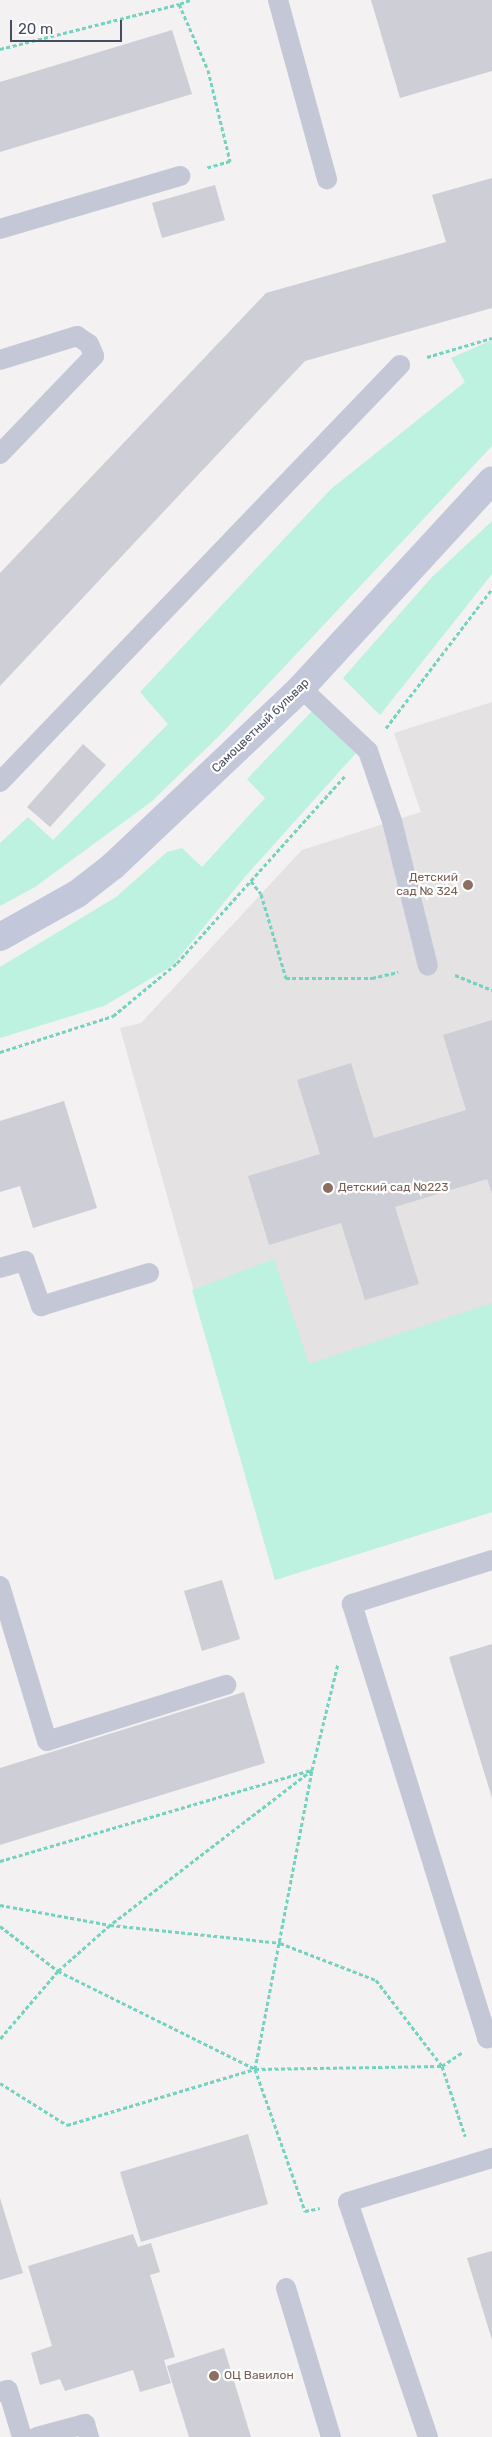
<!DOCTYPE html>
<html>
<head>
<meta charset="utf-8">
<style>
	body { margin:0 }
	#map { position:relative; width:492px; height:2437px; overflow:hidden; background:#f3f1f1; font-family:Rubik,sans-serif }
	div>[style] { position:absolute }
	.education>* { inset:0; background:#e4e2e3 }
	.green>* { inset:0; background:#bdf2e0 }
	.building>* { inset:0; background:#cdced6 }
	.path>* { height:3px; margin-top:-1.5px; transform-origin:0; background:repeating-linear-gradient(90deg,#73d3be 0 4px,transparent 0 6.5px) }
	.lane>* { height:20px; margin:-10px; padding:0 10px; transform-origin:10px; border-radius:10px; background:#c4c8d6 }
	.secondary>* { height:28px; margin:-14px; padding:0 14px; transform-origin:14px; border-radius:14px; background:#c2c7da }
	.dots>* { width:14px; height:14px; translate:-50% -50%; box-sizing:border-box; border:2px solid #fff; border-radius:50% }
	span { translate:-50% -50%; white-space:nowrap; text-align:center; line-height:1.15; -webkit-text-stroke:4.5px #fff; paint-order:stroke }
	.street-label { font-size:12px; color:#474d60 }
	.education-label { font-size:12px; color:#785e54 }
	.right { translate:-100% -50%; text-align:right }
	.left { translate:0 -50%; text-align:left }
	.scale { position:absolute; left:10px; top:20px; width:112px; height:22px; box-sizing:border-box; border:2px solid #474d60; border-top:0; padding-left:6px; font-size:15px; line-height:18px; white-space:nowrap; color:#474d60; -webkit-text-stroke:4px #fff; paint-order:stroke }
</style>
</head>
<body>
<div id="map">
	<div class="education">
		<i style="clip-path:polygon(492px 702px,492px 1512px,275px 1580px,120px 1028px,141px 1023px,302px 850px,421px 812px,394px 733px)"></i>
	</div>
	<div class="green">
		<i style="clip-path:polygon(492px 340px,492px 446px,221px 734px,151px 802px,35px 887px,0 906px,0 843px,28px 817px,53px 840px,168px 724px,140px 692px,331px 489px,465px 382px,451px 358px)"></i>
		<i style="clip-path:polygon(492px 521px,492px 574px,380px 715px,343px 678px,432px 577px)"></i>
		<i style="clip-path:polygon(312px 711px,356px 753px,244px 878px,172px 966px,104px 1006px,0 1038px,0 967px,116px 897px,167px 852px,182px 848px,202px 867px,265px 798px,247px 779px)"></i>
		<i style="clip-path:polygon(274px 1259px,309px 1364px,492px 1303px,492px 1512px,275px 1580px,192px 1290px)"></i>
	</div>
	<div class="building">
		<i style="clip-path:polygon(371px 0,492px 0,492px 71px,400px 98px)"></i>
		<i style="clip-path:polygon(172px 30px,192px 94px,0 152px,0 82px)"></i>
		<i style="clip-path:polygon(492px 178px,492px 308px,305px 361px,0 686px,0 573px,266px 293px,446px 242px,432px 195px)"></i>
		<i style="clip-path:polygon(215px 185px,225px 220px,162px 238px,152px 203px)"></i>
		<i style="clip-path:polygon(83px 744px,106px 765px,50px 827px,27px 807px)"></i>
		<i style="clip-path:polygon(492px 1020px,492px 1193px,487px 1179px,395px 1207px,419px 1284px,365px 1300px,341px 1223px,269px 1245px,248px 1176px,320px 1154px,297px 1080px,351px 1063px,374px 1138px,466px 1110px,443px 1035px)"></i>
		<i style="clip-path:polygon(64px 1101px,97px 1208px,33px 1228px,20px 1186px,0 1192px,0 1121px)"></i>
		<i style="clip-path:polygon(222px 1580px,240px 1639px,202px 1651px,184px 1591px)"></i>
		<i style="clip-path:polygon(492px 1644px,492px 1798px,449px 1657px)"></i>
		<i style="clip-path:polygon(244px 1692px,265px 1763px,0 1845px,0 1768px)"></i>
		<i style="clip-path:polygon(248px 2134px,268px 2204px,141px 2242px,120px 2172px)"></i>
		<i style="clip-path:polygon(0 2198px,23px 2273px,0 2280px)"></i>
		<i style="clip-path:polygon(133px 2234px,138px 2247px,151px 2243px,160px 2272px,150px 2275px,175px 2357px,164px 2360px,171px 2383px,140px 2392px,133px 2370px,65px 2391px,60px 2379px,40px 2385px,31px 2353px,52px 2346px,28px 2266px)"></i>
		<i style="clip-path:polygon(492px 2251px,492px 2340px,467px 2258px)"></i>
		<i style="clip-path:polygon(224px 2348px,251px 2437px,189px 2437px,167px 2366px)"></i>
	</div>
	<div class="path">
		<i style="left:190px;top:0;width:12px;rotate:160deg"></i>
		<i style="left:179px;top:4px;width:72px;rotate:66.3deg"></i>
		<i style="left:208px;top:70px;width:94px;rotate:76.4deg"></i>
		<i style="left:230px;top:161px;width:25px;rotate:164deg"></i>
		<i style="left:0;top:49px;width:185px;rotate:-14.1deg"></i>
		<i style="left:427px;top:357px;width:68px;rotate:-16.3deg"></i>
		<i style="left:386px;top:728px;width:175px;rotate:-52.7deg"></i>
		<i style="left:251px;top:881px;width:16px;rotate:52deg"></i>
		<i style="left:261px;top:894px;width:88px;rotate:73.4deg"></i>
		<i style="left:286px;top:978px;width:86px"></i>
		<i style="left:372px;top:978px;width:27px;rotate:-13deg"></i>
		<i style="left:455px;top:975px;width:40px;rotate:22deg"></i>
		<i style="left:0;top:1052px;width:119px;rotate:-17.7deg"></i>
		<i style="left:113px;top:1016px;width:83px;rotate:-39.6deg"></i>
		<i style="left:177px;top:963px;width:251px;rotate:-48.1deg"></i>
		<i style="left:0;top:1861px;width:325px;rotate:-16.3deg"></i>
		<i style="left:312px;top:1770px;width:255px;rotate:142.5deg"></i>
		<i style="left:110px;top:1925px;width:69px;rotate:138.5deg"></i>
		<i style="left:58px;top:1971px;width:89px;rotate:130.5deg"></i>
		<i style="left:0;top:1905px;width:112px;rotate:10.3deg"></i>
		<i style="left:110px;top:1925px;width:171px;rotate:6deg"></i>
		<i style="left:280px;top:1943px;width:103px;rotate:21.1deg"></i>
		<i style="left:376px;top:1980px;width:108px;rotate:52.5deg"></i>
		<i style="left:442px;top:2066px;width:25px;rotate:-34deg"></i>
		<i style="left:0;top:1926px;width:73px;rotate:37.8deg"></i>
		<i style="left:58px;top:1971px;width:220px;rotate:26.4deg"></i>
		<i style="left:255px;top:2069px;width:304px;rotate:-79.2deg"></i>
		<i style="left:312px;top:1770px;width:110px;rotate:-76.3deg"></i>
		<i style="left:255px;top:2069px;width:187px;rotate:-0.9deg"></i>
		<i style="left:442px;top:2066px;width:74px;rotate:71.8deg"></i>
		<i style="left:0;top:2083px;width:79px;rotate:32.1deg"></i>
		<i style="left:67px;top:2125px;width:196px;rotate:-16.6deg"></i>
		<i style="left:255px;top:2069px;width:151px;rotate:70.6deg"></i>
		<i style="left:305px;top:2211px;width:15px;rotate:-11deg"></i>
	</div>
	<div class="lane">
		<i style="left:278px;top:0;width:186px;rotate:74.7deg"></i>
		<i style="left:0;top:229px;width:188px;rotate:-16.4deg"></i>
		<i style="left:0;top:360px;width:81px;rotate:-17.3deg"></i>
		<i style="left:77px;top:336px;width:14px;rotate:34deg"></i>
		<i style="left:89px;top:344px;width:13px;rotate:67deg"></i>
		<i style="left:94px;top:356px;width:136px;rotate:133.8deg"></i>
		<i style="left:301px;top:688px;width:92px;rotate:43.2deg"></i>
		<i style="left:368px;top:751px;width:74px;rotate:71.1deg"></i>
		<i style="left:392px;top:821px;width:149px;rotate:76.1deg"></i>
		<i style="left:0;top:782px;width:578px;rotate:-46.19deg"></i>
		<i style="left:0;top:1268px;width:26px;rotate:-16deg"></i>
		<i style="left:25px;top:1261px;width:48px;rotate:70.4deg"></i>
		<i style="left:41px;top:1306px;width:113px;rotate:-17deg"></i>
		<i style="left:492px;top:1560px;width:147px;rotate:162.6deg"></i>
		<i style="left:352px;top:1604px;width:455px;rotate:72.7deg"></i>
		<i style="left:487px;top:2038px;width:5px;rotate:-22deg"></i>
		<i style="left:0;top:1586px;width:162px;rotate:73.1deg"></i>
		<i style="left:47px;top:1741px;width:188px;rotate:-17.4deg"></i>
		<i style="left:286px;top:2288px;width:156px;rotate:73.2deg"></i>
		<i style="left:0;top:2392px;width:8px;rotate:-14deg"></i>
		<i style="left:8px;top:2390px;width:49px;rotate:73.4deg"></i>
		<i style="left:37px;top:2437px;width:50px;rotate:-15.2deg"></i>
		<i style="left:85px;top:2424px;width:14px;rotate:73deg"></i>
		<i style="left:428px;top:2437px;width:248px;rotate:-108.8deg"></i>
		<i style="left:348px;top:2202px;width:151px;rotate:-17deg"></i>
	</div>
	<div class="secondary">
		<i style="left:0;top:937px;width:88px;rotate:-29.2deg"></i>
		<i style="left:77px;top:894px;width:46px;rotate:-37.9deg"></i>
		<i style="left:113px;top:866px;width:259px;rotate:-43.4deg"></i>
		<i style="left:301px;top:688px;width:282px;rotate:-47.4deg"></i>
	</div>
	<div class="dots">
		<i style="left:468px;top:885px;background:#8d6e63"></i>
		<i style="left:328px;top:1188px;background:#8d6e63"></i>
		<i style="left:214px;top:2376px;background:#8d6e63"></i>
	</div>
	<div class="street-label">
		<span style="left:261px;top:726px;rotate:-44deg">Самоцветный бульвар</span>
	</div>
	<div class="education-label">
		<span class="right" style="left:458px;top:885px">Детский<br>сад № 324</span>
		<span class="left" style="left:338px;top:1188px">Детский сад №223</span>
		<span class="left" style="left:224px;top:2376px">ОЦ Вавилон</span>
	</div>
	<div class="scale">20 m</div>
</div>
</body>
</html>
